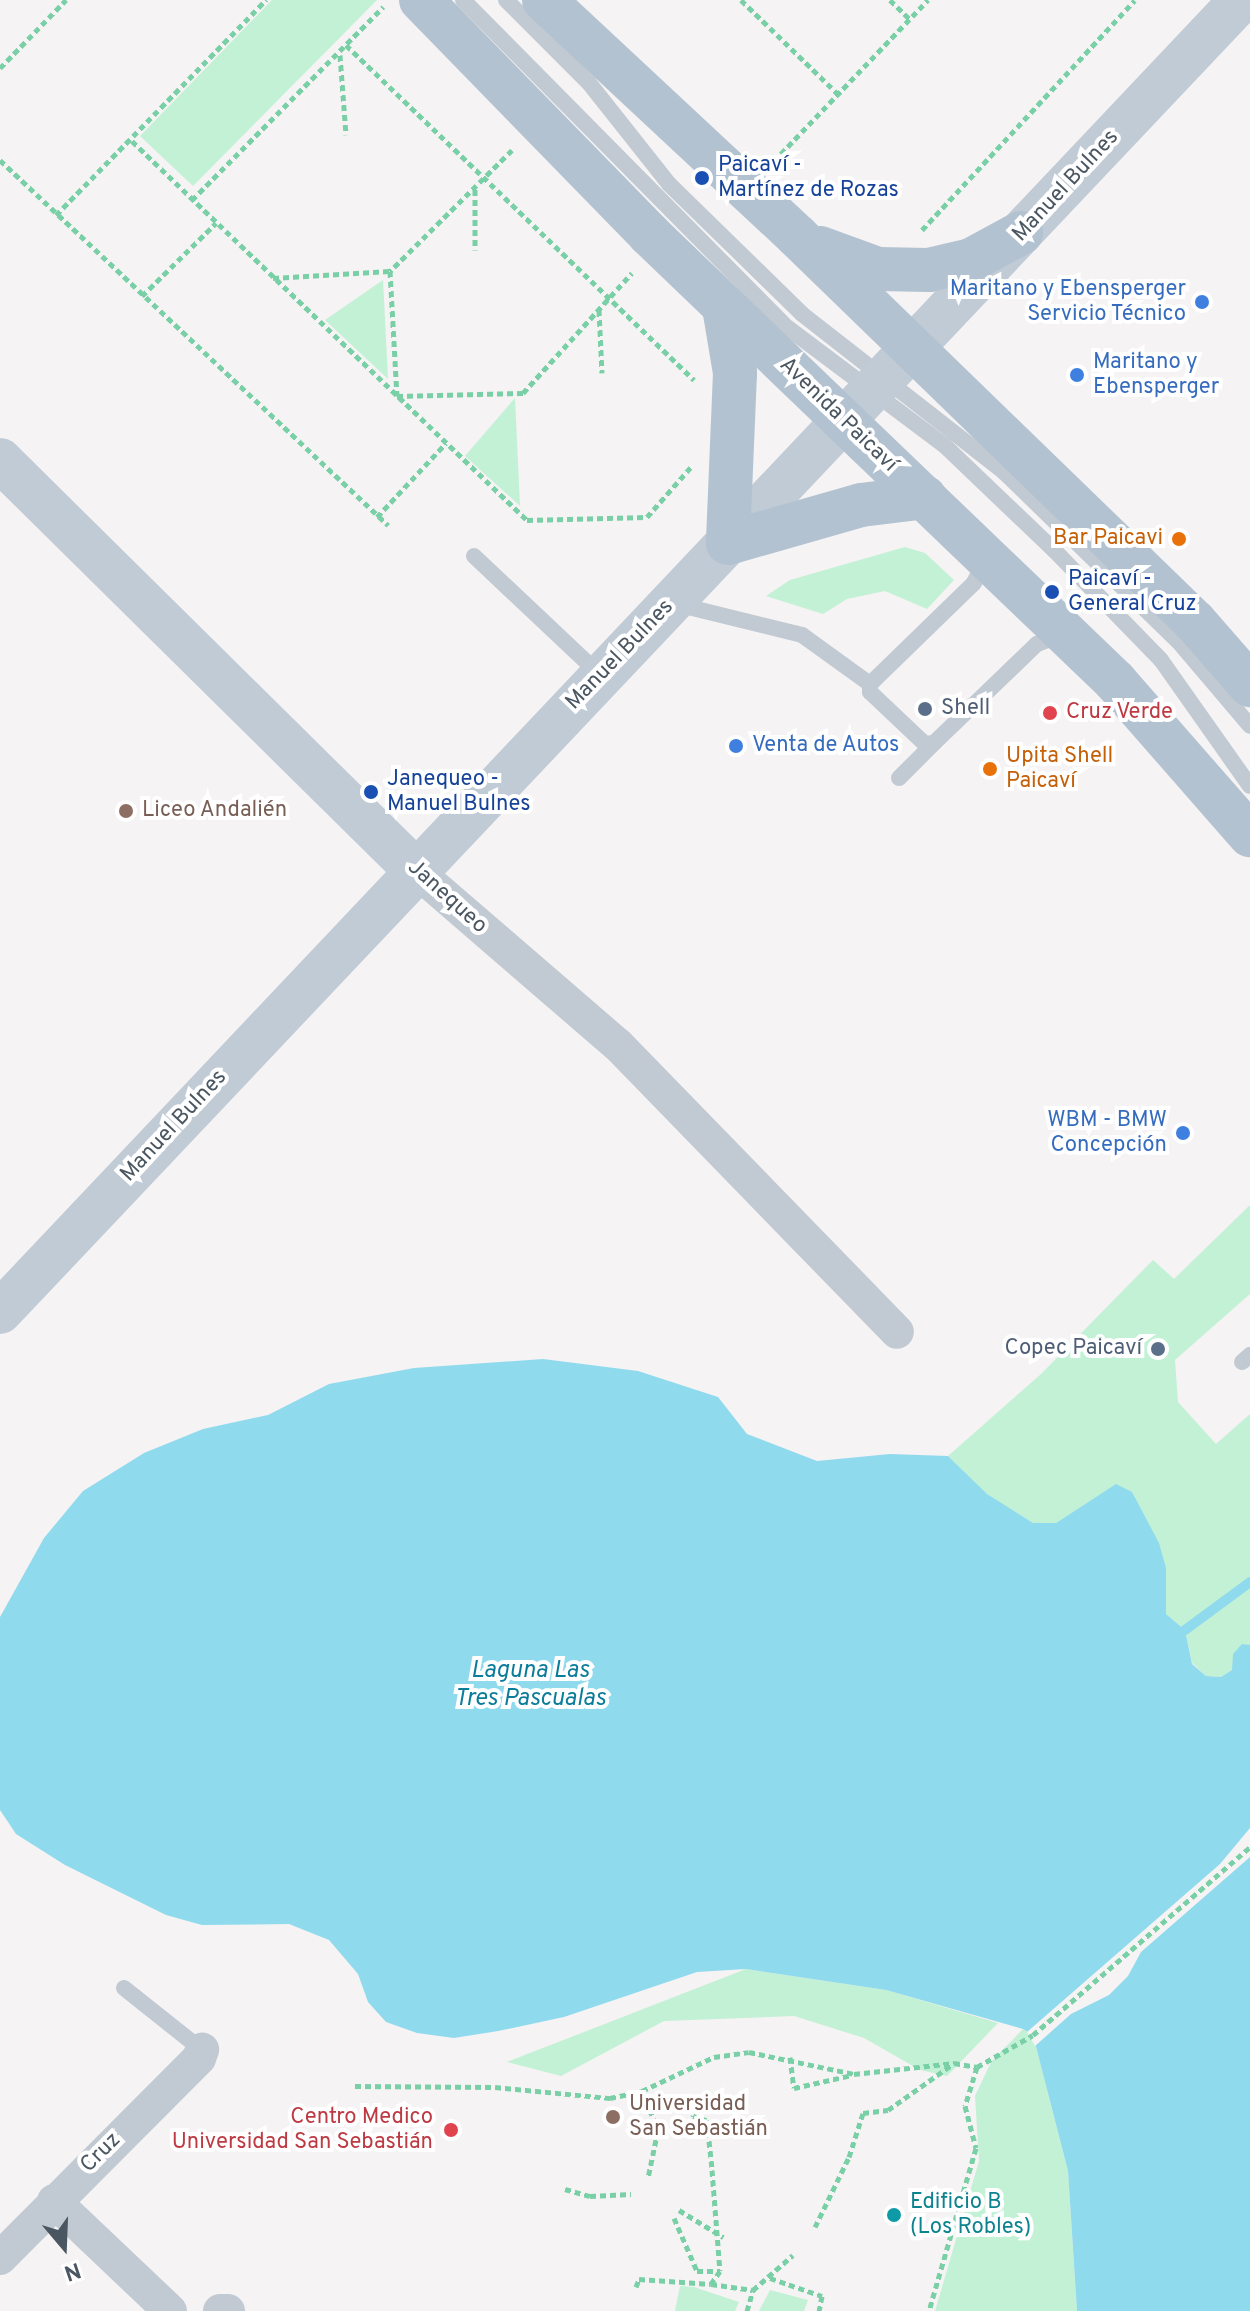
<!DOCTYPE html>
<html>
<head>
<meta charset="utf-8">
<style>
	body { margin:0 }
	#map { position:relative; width:1250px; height:2311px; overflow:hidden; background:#f5f3f3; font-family:Overpass,sans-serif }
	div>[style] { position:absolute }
	.green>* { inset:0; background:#c3f1d5 }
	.water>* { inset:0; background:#90daee }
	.pier>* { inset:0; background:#f5f3f3 }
	.stream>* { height:10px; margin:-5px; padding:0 5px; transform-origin:5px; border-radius:5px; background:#90daee }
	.path>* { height:5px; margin-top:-2.5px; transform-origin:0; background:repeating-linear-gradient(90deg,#7ad0a6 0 6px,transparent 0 10px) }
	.lane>* { height:16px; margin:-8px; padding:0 8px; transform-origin:8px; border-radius:8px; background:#c1cad2 }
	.street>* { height:34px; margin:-17px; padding:0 17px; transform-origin:17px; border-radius:17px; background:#c1cad2 }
	.secondary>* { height:44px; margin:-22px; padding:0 22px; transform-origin:22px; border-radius:22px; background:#c1cbd6 }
	.primary>* { height:44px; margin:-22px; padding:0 22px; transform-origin:22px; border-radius:22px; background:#b3c2d1 }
	.dots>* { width:22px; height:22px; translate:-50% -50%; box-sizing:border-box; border:4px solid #fff; border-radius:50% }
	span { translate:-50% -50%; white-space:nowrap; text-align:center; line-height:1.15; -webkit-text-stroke:8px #fff; paint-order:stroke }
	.transit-label { font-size:22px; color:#164399 }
	.left { translate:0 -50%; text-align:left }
	.street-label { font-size:22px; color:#4a5661 }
	.shop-label { font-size:22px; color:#366cbe }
	.right { translate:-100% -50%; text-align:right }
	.food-label { font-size:22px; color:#c56008 }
	.service-label { font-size:22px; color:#4e5e75 }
	.health-label { font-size:22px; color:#be3a42 }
	.education-label { font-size:22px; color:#785e54 }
	.culture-label { font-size:22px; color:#0d838f }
	.water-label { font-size:24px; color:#0c7c9b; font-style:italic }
	.north { position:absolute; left:24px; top:2207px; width:80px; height:80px; -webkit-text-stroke:6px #fff; paint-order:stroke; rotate:161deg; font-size:22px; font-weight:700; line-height:32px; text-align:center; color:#4a5661 }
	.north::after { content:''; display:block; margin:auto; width:28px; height:36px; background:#4a5661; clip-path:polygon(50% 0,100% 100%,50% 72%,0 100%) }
</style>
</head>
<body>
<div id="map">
	<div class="green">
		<i style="clip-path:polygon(272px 0,377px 0,193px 186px,140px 136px)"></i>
		<i style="clip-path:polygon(383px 280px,388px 379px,325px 320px)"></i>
		<i style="clip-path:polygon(515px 398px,520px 506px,465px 456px)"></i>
		<i style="clip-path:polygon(905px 547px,925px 553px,954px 580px,927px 609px,885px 591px,847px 599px,823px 614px,766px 596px,790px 580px)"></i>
		<i style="clip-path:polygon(1250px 1205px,1250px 1294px,1175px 1360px,1178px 1402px,1216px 1444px,1250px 1414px,1250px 1645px,1242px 1645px,1232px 1670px,1221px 1677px,1206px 1676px,1192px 1663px,1185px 1630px,1166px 1614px,1166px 1568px,1132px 1492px,1100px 1495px,1056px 1523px,1033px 1523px,986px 1494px,948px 1456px,1041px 1374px,1153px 1260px,1174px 1279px)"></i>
		<i style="clip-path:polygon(746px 1969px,886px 1990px,998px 2023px,947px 2076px,920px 2070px,864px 2038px,794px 2016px,664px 2021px,561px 2076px,507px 2062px)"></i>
		<i style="clip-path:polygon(1023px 2029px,1033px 2035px,1068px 2171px,1077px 2311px,935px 2311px,979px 2161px,975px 2096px,991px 2062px)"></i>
		<i style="clip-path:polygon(680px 2286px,694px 2287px,739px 2302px,735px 2311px,675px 2311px)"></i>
		<i style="clip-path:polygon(770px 2290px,808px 2300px,804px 2311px,759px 2311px)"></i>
	</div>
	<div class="water">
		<i style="clip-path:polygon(543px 1359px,638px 1371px,718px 1397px,747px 1434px,817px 1461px,890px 1454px,948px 1456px,987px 1494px,1033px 1523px,1056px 1523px,1116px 1484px,1132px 1492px,1159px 1543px,1166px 1568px,1166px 1614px,1185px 1630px,1192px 1664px,1206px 1676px,1221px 1677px,1232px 1670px,1233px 1654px,1242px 1644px,1250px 1645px,1250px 2311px,1077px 2311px,1068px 2171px,1033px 2035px,1023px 2029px,886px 1990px,746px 1969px,697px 1972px,564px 2017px,498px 2031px,454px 2038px,417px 2033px,386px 2022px,368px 2002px,358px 1974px,329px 1940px,289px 1924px,202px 1925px,166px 1915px,65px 1865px,16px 1834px,0 1810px,0 1617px,44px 1538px,83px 1491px,144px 1453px,203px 1429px,268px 1415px,329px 1384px,414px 1368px)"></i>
	</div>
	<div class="pier">
		<i style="clip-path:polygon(1250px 1828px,1250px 1857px,1141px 1952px,1128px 1976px,1109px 1995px,1071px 2014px,1035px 2046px,1027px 2032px,1220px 1864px)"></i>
	</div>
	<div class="stream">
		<i style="left:1185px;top:1630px;width:81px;rotate:-36.4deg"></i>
	</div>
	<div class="path">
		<i style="left:741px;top:0;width:135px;rotate:44.1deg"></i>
		<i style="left:890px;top:0;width:28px;rotate:44deg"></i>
		<i style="left:346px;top:45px;width:483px;rotate:43.9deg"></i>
		<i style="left:340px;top:55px;width:80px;rotate:85.7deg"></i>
		<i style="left:0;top:68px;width:95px;rotate:-45.9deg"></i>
		<i style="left:132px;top:141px;width:547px;rotate:43.82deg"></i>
		<i style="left:527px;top:520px;width:120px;rotate:-1.4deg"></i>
		<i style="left:647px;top:517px;width:67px;rotate:-48.7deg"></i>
		<i style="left:512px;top:150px;width:172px;rotate:135.2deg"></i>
		<i style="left:390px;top:271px;width:125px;rotate:86.8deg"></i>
		<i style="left:397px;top:396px;width:126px;rotate:-1.4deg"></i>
		<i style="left:523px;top:393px;width:162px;rotate:-47.8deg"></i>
		<i style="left:0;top:160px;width:533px;rotate:43.25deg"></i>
		<i style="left:774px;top:161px;width:223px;rotate:-46.3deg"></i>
		<i style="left:475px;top:189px;width:61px;rotate:90deg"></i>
		<i style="left:192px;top:200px;width:272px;rotate:-45.3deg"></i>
		<i style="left:56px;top:215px;width:301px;rotate:-45.7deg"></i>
		<i style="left:922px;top:230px;width:313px;rotate:-47.2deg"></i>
		<i style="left:273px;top:278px;width:117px;rotate:-3.4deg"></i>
		<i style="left:142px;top:296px;width:104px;rotate:-44.6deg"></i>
		<i style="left:599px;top:310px;width:63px;rotate:87.3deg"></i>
		<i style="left:377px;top:517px;width:101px;rotate:-47deg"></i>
		<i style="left:790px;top:2057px;width:31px;rotate:83deg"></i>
		<i style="left:794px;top:2088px;width:59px;rotate:-12.6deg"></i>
		<i style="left:977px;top:2067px;width:64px;rotate:-29.7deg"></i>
		<i style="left:1033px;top:2035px;width:287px;rotate:-40.9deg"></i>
		<i style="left:355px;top:2086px;width:140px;rotate:0.4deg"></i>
		<i style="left:495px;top:2087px;width:116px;rotate:5.5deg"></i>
		<i style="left:610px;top:2098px;width:33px;rotate:-12deg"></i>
		<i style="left:642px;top:2091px;width:80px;rotate:-25.3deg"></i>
		<i style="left:714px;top:2057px;width:35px;rotate:-8deg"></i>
		<i style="left:749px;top:2052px;width:107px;rotate:11.8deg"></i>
		<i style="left:854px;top:2074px;width:101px;rotate:-6.3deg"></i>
		<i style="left:954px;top:2063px;width:23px;rotate:10deg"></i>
		<i style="left:977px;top:2067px;width:41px;rotate:107.1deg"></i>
		<i style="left:965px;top:2106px;width:43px;rotate:75.3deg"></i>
		<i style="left:976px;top:2148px;width:170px;rotate:106.1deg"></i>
		<i style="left:642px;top:2091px;width:42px;rotate:67.7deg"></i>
		<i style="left:658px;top:2130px;width:49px;rotate:101.8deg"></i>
		<i style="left:708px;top:2131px;width:20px;rotate:-165deg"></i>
		<i style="left:689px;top:2126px;width:11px;rotate:-68deg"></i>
		<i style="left:693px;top:2116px;width:14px;rotate:17deg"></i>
		<i style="left:706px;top:2120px;width:11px;rotate:80deg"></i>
		<i style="left:708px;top:2131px;width:39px;rotate:84deg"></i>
		<i style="left:712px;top:2170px;width:101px;rotate:85.5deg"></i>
		<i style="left:720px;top:2271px;width:16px;rotate:125deg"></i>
		<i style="left:711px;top:2284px;width:42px;rotate:8.1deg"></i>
		<i style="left:565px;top:2189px;width:26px;rotate:16deg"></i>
		<i style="left:590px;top:2196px;width:41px;rotate:-2.8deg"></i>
		<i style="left:679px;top:2210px;width:52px;rotate:31.5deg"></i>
		<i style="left:674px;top:2218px;width:58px;rotate:66.5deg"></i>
		<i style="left:697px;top:2271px;width:23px"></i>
		<i style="left:815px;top:2227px;width:78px;rotate:-64.1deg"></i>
		<i style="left:849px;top:2157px;width:46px;rotate:-72.3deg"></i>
		<i style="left:863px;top:2113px;width:25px;rotate:-7deg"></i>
		<i style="left:888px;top:2110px;width:80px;rotate:-35.3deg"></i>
		<i style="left:770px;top:2278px;width:55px;rotate:19.1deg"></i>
		<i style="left:822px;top:2296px;width:15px;rotate:101deg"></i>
		<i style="left:636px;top:2287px;width:9px;rotate:-69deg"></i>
		<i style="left:639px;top:2279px;width:72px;rotate:4deg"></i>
		<i style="left:747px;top:2311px;width:22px;rotate:-74deg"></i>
		<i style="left:753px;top:2290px;width:53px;rotate:-41.2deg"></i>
	</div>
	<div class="lane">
		<i style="left:463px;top:0;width:462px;rotate:45.3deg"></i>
		<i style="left:788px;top:328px;width:195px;rotate:36.9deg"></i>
		<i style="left:944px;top:445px;width:152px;rotate:43.7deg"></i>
		<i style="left:1054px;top:550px;width:153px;rotate:45.8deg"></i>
		<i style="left:1161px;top:660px;width:154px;rotate:54.8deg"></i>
		<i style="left:506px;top:0;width:117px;rotate:45deg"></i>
		<i style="left:589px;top:83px;width:129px;rotate:51.6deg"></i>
		<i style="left:669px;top:184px;width:186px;rotate:44.3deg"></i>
		<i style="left:802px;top:314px;width:256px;rotate:38deg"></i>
		<i style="left:1004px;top:472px;width:243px;rotate:44.2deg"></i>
		<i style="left:1178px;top:641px;width:111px;rotate:49.7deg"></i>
		<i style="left:474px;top:556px;width:172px;rotate:43.3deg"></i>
		<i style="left:986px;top:559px;width:27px;rotate:117deg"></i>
		<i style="left:974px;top:583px;width:145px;rotate:135.8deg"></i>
		<i style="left:870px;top:684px;width:8px;rotate:90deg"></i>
		<i style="left:870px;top:692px;width:76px;rotate:43.4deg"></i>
		<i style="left:925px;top:744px;width:9px;rotate:-6deg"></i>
		<i style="left:934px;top:743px;width:143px;rotate:-43.9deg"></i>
		<i style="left:1037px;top:644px;width:26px;rotate:-21deg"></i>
		<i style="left:676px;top:604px;width:130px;rotate:13.8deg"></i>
		<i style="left:802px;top:635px;width:84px;rotate:35.8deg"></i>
		<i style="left:899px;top:778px;width:49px;rotate:-45deg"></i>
		<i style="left:1242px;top:1362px;width:11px;rotate:-41deg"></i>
		<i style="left:124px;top:1988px;width:100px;rotate:38.5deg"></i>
	</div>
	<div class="street">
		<i style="left:415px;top:870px;width:268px;rotate:40.8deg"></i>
		<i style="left:618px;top:1045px;width:400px;rotate:45.8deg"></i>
		<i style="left:54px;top:2201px;width:160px;rotate:43.5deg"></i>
		<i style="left:0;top:2258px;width:282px;rotate:-45.1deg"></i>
		<i style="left:199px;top:2058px;width:9px;rotate:-69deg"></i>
		<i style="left:220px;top:2311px;width:8px"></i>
	</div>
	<div class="secondary">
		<i style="left:0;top:460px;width:583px;rotate:44.65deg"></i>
		<i style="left:0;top:1312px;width:1806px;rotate:-46.59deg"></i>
	</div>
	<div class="primary">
		<i style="left:421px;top:0;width:327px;rotate:45.7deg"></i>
		<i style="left:649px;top:234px;width:646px;rotate:43.81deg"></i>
		<i style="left:1115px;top:681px;width:205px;rotate:48.8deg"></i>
		<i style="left:544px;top:0;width:346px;rotate:43deg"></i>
		<i style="left:797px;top:236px;width:554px;rotate:44.12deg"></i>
		<i style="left:1195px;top:622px;width:84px;rotate:48.9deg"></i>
		<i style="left:820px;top:248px;width:62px;rotate:19.9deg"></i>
		<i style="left:878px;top:269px;width:51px;rotate:1.1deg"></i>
		<i style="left:929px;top:270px;width:43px;rotate:-13.4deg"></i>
		<i style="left:971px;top:260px;width:57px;rotate:-28.4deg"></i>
		<i style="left:724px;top:307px;width:67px;rotate:80.5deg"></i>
		<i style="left:735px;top:373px;width:170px;rotate:92.4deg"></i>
		<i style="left:728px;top:543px;width:138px;rotate:-15.9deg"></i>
		<i style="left:861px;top:505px;width:64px;rotate:-7.1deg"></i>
	</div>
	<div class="dots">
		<i style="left:702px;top:178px;background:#1a4fb4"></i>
		<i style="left:1202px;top:302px;background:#3f7fe0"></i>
		<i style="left:1077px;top:375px;background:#3f7fe0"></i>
		<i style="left:1179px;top:539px;background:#e8710a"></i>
		<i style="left:1052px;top:592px;background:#1a4fb4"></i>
		<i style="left:925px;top:709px;background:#5c6f8a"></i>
		<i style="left:1050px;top:713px;background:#e0444e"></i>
		<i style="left:736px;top:746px;background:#3f7fe0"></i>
		<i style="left:990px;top:769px;background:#e8710a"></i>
		<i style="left:371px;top:792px;background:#1a4fb4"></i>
		<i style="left:126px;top:811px;background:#8d6e63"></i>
		<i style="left:1183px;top:1133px;background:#3f7fe0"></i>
		<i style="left:1158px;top:1349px;background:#5c6f8a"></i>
		<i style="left:613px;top:2117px;background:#8d6e63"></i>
		<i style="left:451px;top:2130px;background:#e0444e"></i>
		<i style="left:894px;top:2215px;background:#0f9aa8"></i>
	</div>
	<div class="transit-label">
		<span class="left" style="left:718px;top:178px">Paicaví -<br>Martínez de Rozas</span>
		<span class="left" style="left:1068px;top:592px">Paicaví -<br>General Cruz</span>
		<span class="left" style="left:387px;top:792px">Janequeo -<br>Manuel Bulnes</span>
	</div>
	<div class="street-label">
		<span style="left:1066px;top:186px;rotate:-47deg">Manuel Bulnes</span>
		<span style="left:838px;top:415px;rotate:44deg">Avenida Paicaví</span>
		<span style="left:620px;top:655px;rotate:-46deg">Manuel Bulnes</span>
		<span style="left:447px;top:897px;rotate:42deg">Janequeo</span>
		<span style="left:174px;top:1126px;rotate:-47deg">Manuel Bulnes</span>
		<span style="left:101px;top:2153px;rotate:-45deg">Cruz</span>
	</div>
	<div class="shop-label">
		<span class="right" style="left:1186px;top:302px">Maritano y Ebensperger<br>Servicio Técnico</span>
		<span class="left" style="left:1093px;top:375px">Maritano y<br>Ebensperger</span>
		<span class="left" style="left:752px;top:746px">Venta de Autos</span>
		<span class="right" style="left:1167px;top:1133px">WBM - BMW<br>Concepción</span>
	</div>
	<div class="food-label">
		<span class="right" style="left:1163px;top:539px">Bar Paicavi</span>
		<span class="left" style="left:1006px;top:769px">Upita Shell<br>Paicaví</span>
	</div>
	<div class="service-label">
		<span class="left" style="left:941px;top:709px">Shell</span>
		<span class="right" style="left:1142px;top:1349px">Copec Paicaví</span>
	</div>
	<div class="health-label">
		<span class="left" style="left:1066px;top:713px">Cruz Verde</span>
		<span class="right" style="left:433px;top:2130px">Centro Medico<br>Universidad San Sebastián</span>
	</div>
	<div class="education-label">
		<span class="left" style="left:142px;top:811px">Liceo Andalién</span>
		<span class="left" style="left:629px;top:2117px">Universidad<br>San Sebastián</span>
	</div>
	<div class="culture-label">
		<span class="left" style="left:910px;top:2215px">Edificio B<br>(Los Robles)</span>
	</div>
	<div class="water-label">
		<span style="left:530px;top:1686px">Laguna Las<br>Tres Pascualas</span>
	</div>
	<div class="north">N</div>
</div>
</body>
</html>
